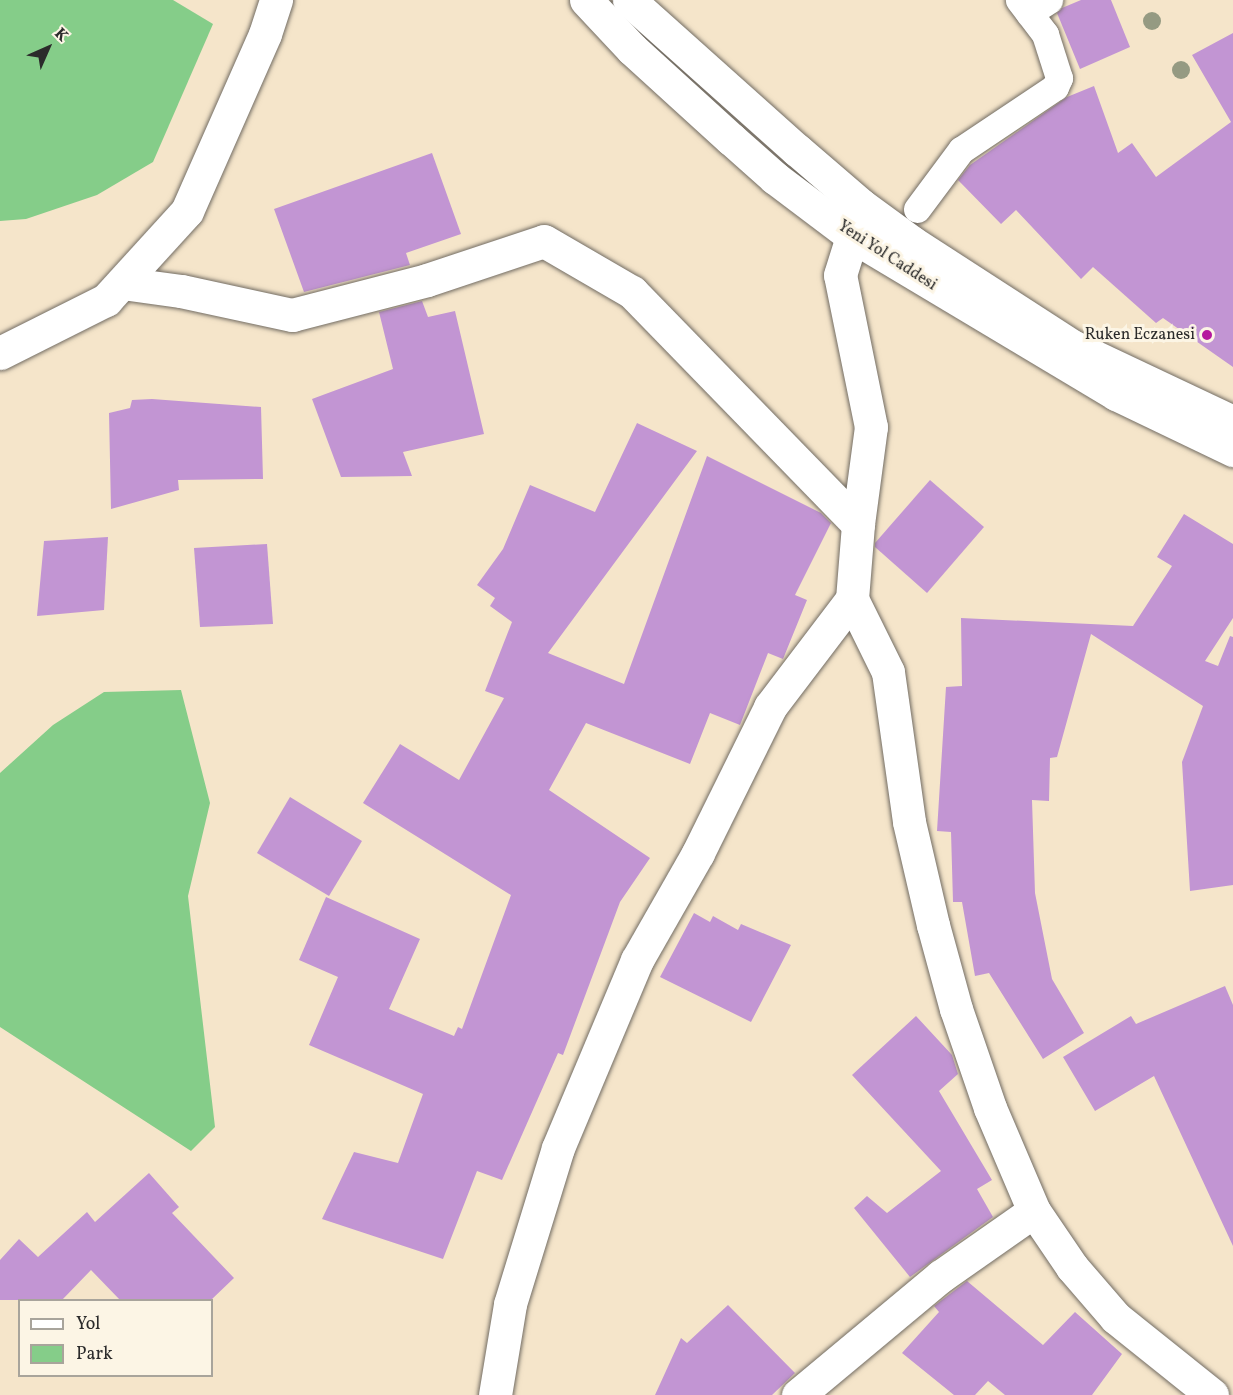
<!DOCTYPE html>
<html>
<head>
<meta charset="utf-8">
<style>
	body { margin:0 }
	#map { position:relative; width:1233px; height:1395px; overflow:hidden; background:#f5e5ca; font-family:Vollkorn,serif }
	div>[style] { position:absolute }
	.green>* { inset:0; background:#85cd89 }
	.building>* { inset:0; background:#c295d3 }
	.roads { filter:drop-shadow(0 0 2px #726c63) drop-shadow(0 0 2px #726c63) }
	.pedestrian>* { height:27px; margin:-13.5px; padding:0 13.5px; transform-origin:13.5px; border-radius:13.5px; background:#fff }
	.minor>* { height:33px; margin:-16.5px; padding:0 16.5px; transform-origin:16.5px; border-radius:16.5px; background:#fff }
	.tertiary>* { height:33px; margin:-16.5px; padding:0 16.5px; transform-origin:16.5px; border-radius:16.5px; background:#fff }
	.secondary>* { height:33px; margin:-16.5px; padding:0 16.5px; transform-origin:16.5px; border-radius:16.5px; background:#fff }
	.trees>* { width:18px; height:18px; margin:-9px; border-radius:50%; background:#959a82 }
	.dots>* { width:16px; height:16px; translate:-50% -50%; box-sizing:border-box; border:3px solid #fcf5e5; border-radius:50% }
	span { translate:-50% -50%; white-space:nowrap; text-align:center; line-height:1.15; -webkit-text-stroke:6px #fcf5e5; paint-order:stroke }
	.street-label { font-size:16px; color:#2b2b2b }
	.poi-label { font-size:16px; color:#2b2b2b }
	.right { translate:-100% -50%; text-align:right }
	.legend { position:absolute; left:18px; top:1299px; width:195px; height:78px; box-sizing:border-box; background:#fcf5e5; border:2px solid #a8a49b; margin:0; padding:8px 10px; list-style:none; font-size:18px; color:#2b2b2b }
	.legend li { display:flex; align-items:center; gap:12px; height:30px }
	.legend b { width:30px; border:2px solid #a8a49b }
	.north { position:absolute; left:18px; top:18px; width:60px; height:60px; -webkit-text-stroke:4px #fcf5e5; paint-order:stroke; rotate:45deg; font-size:16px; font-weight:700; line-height:24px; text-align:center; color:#2b2b2b }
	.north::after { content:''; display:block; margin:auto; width:21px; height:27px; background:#2b2b2b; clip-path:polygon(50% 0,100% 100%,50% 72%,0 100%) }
</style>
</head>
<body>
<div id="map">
	<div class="green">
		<i style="clip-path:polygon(0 0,173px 0,213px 24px,153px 162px,97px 195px,26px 219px,0 221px)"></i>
		<i style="clip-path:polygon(181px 690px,210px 803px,188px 896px,215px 1127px,191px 1151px,0 1027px,0 773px,53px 725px,104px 692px)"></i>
	</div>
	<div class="building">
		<i style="clip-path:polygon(1081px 0,1111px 0,1130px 47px,1080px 69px,1057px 13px,1062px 8px)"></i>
		<i style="clip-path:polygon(1233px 33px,1233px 367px,1163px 318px,1156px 323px,1093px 267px,1081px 279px,1016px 210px,1001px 224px,958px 180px,970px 165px,1067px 97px,1094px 86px,1118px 153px,1132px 143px,1156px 177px,1231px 122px,1192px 55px)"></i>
		<i style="clip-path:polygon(432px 153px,461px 234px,406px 253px,410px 265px,304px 292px,274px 209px)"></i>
		<i style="clip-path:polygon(422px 301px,428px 317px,455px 311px,484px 434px,403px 452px,412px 476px,341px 477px,312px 399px,393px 369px,379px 312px)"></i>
		<i style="clip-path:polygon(152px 399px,261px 407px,263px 479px,178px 480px,179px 490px,111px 509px,109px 413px,130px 408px,132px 400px)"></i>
		<i style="clip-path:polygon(637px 423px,697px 451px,548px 653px,624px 684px,707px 456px,821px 513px,831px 523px,795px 595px,807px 600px,783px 659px,768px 653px,740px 725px,710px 713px,690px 764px,586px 723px,549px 790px,650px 858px,620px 902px,563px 1055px,558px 1053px,502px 1180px,477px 1171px,443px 1259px,322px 1219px,354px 1152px,398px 1163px,423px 1094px,309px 1045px,338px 977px,299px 960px,326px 897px,420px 939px,389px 1009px,454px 1036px,458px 1027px,462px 1029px,511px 895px,363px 803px,400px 744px,459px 780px,504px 698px,485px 691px,512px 622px,490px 606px,495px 598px,477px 585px,503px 549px,530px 485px,595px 512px)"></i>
		<i style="clip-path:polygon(930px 480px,984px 527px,927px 593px,875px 547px,875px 543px)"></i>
		<i style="clip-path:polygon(1184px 514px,1233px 544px,1233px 618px,1205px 661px,1218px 666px,1230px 636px,1233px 637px,1233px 885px,1190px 891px,1182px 762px,1203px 706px,1091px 634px,1057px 757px,1050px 758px,1049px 801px,1032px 800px,1035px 893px,1052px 979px,1084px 1033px,1043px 1059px,989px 973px,975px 976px,962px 902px,953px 902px,951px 832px,937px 831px,946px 687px,962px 686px,961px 618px,1133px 626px,1172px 566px,1157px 557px)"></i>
		<i style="clip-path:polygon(108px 537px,104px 610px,37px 616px,44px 541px)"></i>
		<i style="clip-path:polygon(267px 544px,273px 624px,200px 627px,194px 548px)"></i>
		<i style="clip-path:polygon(290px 797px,362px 841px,329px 896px,257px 853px)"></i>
		<i style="clip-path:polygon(694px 913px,710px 922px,713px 916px,738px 930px,741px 924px,791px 945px,751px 1022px,660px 977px)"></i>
		<i style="clip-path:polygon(1225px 986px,1233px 1005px,1233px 1246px,1154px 1076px,1095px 1111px,1063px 1057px,1131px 1016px,1136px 1024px)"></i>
		<i style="clip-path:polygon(916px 1016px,952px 1055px,958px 1074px,939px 1091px,992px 1180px,977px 1189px,993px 1217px,910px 1277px,854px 1208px,867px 1196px,887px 1213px,941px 1171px,852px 1075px)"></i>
		<i style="clip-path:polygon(149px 1173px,179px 1207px,172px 1213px,234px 1278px,211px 1300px,120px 1300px,91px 1270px,62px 1300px,0 1300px,0 1260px,19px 1239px,38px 1257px,87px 1212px,95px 1222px)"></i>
		<i style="clip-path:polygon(967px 1281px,1043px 1345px,1075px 1312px,1122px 1354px,1092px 1395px,1005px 1395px,988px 1381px,975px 1395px,954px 1395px,902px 1353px,939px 1312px,934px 1306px)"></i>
		<i style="clip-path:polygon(728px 1305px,795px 1373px,772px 1395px,655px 1395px,681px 1338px,687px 1343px)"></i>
	</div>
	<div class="roads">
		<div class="pedestrian">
			<i style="left:1029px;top:13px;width:24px;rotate:-33deg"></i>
			<i style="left:917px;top:209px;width:74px;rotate:-53.3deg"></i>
			<i style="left:961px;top:150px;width:113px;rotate:-33.8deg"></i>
			<i style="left:1055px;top:87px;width:10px;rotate:-66deg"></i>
			<i style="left:1059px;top:78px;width:46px;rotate:-107.7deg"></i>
			<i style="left:1045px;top:34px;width:43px;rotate:-127.4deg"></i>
		</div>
		<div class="minor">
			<i style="left:122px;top:283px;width:60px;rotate:7.7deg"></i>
			<i style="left:181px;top:291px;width:114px;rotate:12.2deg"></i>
			<i style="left:292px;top:315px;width:139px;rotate:-14.5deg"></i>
			<i style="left:427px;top:280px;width:123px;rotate:-18.4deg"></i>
			<i style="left:544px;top:241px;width:102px;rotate:30.1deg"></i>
			<i style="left:632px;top:292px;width:324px;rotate:45.8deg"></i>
			<i style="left:852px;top:599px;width:81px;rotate:63.7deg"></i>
			<i style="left:888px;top:672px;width:151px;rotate:82deg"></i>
			<i style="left:909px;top:822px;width:106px;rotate:76.9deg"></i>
			<i style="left:933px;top:925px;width:87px;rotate:74.7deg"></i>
			<i style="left:956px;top:1009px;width:105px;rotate:71deg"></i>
			<i style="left:990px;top:1108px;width:112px;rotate:66.9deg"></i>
			<i style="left:1034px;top:1211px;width:68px;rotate:55.8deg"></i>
			<i style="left:1072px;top:1267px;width:67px;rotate:49.2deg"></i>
			<i style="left:1116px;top:1318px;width:123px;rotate:38.7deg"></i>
			<i style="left:495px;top:1395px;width:92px;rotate:-80.6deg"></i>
			<i style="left:510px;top:1304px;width:163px;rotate:-72.9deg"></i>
			<i style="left:558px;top:1148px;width:204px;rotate:-67.2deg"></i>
			<i style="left:637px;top:960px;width:123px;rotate:-60.3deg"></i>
			<i style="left:698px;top:853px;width:163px;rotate:-63.7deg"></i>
			<i style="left:770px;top:707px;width:136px;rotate:-52.8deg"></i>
			<i style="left:852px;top:599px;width:75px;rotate:-85.4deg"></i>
			<i style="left:858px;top:524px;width:98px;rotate:-82.4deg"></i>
			<i style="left:871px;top:427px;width:155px;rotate:-101.5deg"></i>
			<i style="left:840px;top:275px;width:67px;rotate:-72.6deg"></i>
			<i style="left:798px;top:1395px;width:186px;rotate:-39.8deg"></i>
			<i style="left:941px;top:1276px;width:113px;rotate:-35deg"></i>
		</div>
		<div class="tertiary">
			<i style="left:0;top:353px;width:119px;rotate:-26.6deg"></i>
			<i style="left:106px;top:300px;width:120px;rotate:-47.7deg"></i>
			<i style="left:187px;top:211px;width:193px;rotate:-66.2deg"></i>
			<i style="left:265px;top:34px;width:36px;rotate:-72deg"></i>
		</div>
		<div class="secondary">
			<i style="left:586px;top:0;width:67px;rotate:46.8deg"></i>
			<i style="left:632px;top:49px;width:134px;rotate:42.3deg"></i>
			<i style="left:731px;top:139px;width:59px;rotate:41.6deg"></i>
			<i style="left:775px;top:178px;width:96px;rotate:37deg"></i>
			<i style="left:852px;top:236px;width:308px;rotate:30.9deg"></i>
			<i style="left:1116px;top:394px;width:130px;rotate:25.6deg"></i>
			<i style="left:629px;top:0;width:225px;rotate:41.8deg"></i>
			<i style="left:797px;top:150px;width:84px;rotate:40.7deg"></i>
			<i style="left:861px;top:205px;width:64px;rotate:36.2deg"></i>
			<i style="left:913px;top:243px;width:192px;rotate:32.9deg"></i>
			<i style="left:1074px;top:347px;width:176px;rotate:25.3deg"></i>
		</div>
	</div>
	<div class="trees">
		<i style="left:1152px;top:21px"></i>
		<i style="left:1181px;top:70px"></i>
	</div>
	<div class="dots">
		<i style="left:1207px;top:335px;background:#b5179e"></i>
	</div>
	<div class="street-label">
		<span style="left:887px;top:256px;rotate:33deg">Yeni Yol Caddesi</span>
	</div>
	<div class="poi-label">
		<span class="right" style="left:1195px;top:335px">Ruken Eczanesi</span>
	</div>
	<ul class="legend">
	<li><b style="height:8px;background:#fff"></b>Yol</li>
	<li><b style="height:16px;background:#85cd89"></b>Park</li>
	</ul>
	<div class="north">K</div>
</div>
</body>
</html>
